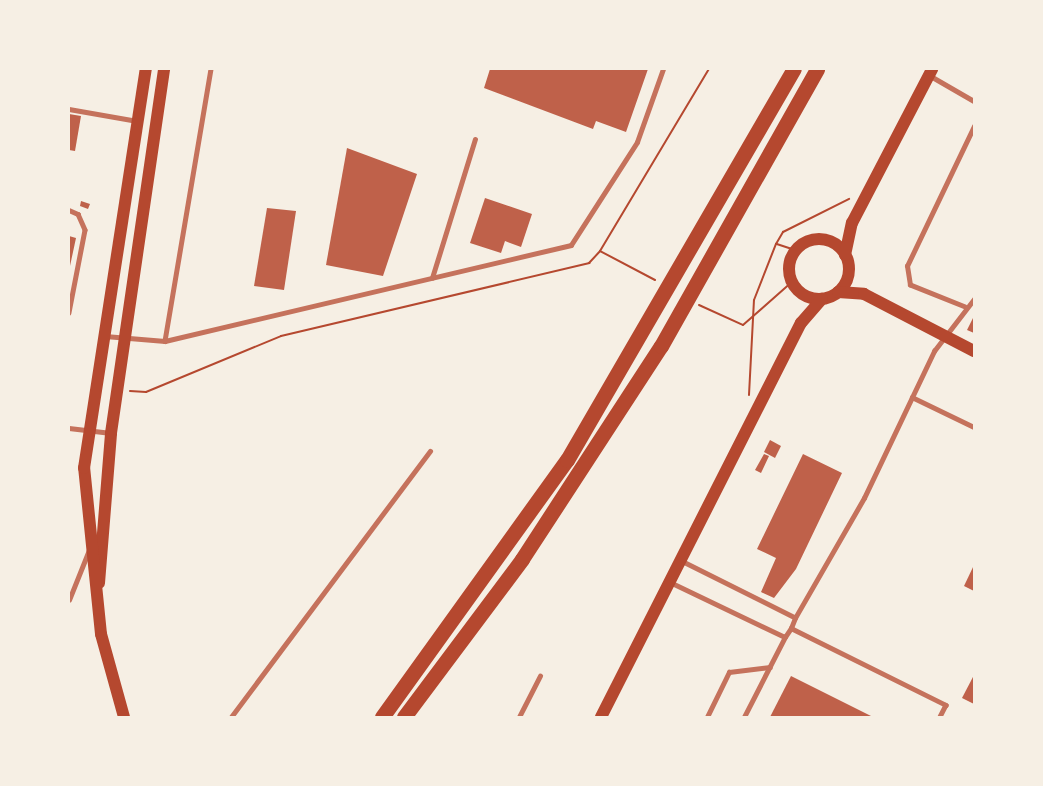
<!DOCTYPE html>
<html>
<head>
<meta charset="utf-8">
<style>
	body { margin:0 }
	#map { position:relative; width:1043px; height:786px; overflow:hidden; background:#f6efe4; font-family:Commissioner,sans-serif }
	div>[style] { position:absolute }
	.building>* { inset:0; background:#bf614a }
	.path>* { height:2px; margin:-1px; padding:0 1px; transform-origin:1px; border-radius:1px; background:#b5482f }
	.service>* { height:4.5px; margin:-2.25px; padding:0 2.25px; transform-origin:2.25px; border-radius:2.25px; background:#c5725c }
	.secondary>* { height:12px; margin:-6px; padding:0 6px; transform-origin:6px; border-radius:6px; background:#b5482f }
	.secondary>.ring { margin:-6px; padding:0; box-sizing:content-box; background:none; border:12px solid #b5482f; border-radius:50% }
	.trunk>* { height:15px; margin:-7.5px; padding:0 7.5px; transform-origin:7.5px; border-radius:7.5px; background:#b5482f }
	span { translate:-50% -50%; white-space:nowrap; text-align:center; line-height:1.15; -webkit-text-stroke:6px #f6efe4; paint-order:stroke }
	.frame { position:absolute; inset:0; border:70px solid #f6efe4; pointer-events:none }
</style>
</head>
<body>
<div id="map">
	<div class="building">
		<i style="clip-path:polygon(490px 69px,648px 69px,626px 132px,596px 121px,593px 129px,484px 88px)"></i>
		<i style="clip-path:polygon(69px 114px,81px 116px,75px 151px,69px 150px)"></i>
		<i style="clip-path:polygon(347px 148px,417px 174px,383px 276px,326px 265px)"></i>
		<i style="clip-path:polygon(485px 198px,532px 214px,521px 247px,505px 241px,501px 253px,470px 243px)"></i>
		<i style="clip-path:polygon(81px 201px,90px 204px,88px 209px,80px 206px)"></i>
		<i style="clip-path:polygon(267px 208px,296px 211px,284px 290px,254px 286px)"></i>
		<i style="clip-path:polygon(69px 236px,76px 238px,70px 266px,69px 266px)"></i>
		<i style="clip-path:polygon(974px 316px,974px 333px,967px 330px)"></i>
		<i style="clip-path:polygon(770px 440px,781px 446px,775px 458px,764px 452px)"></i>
		<i style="clip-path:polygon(764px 454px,769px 456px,761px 473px,755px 470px)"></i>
		<i style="clip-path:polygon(803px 454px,842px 473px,796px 569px,774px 598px,761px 592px,776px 558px,757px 549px)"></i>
		<i style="clip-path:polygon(974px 565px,974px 591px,964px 586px)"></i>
		<i style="clip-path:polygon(974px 675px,974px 704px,962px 698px)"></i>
		<i style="clip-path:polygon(791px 676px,873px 717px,770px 717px)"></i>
	</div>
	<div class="path">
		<i style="left:795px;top:250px;width:20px;rotate:-162deg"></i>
		<i style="left:776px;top:244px;width:14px;rotate:-60deg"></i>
		<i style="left:783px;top:232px;width:74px;rotate:-26.6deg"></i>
		<i style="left:655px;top:280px;width:62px;rotate:-152.2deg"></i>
		<i style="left:600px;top:251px;width:212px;rotate:-59.1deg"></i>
		<i style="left:699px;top:305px;width:48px;rotate:24.4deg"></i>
		<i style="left:743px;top:325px;width:65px;rotate:-41.3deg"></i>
		<i style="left:130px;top:391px;width:16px;rotate:4deg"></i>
		<i style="left:146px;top:392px;width:146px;rotate:-22.5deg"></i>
		<i style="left:281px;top:336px;width:317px;rotate:-13.3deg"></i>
		<i style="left:589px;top:263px;width:16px;rotate:-47deg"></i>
		<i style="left:749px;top:395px;width:95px;rotate:-87deg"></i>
		<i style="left:754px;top:300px;width:60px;rotate:-68.6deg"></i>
	</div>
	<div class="service">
		<i style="left:211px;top:69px;width:276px;rotate:99.6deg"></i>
		<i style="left:165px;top:341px;width:417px;rotate:-13.3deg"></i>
		<i style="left:571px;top:245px;width:122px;rotate:-57.3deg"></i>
		<i style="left:637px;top:142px;width:77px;rotate:-70.4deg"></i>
		<i style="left:929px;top:75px;width:52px;rotate:30deg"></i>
		<i style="left:69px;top:109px;width:69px;rotate:10deg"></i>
		<i style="left:69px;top:210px;width:10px;rotate:24deg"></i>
		<i style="left:78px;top:214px;width:17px;rotate:66deg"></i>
		<i style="left:85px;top:230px;width:84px;rotate:101deg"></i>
		<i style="left:432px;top:278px;width:145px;rotate:-72.8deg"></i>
		<i style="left:965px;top:307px;width:59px;rotate:-158.2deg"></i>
		<i style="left:910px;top:285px;width:19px;rotate:-99deg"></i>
		<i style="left:907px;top:266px;width:155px;rotate:-64.4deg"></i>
		<i style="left:105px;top:336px;width:60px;rotate:4.8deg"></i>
		<i style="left:912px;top:397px;width:69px;rotate:25.8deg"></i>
		<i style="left:69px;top:428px;width:42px;rotate:6.8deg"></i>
		<i style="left:670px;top:582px;width:127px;rotate:25.6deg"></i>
		<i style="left:785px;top:637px;width:11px;rotate:-56deg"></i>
		<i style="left:791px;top:628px;width:11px;rotate:-68deg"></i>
		<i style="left:795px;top:618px;width:127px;rotate:-153.4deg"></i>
		<i style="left:69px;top:600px;width:54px;rotate:-68.2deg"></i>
		<i style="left:795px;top:618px;width:138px;rotate:-60.1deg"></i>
		<i style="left:864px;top:498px;width:163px;rotate:-64.5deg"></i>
		<i style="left:934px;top:351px;width:66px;rotate:-52.4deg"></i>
		<i style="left:791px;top:628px;width:173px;rotate:26.4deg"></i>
		<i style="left:946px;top:705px;width:13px;rotate:117deg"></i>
		<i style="left:231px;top:717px;width:332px;rotate:-53.2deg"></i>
		<i style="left:519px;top:717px;width:46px;rotate:-62.9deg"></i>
		<i style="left:707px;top:717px;width:50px;rotate:-63.9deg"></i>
		<i style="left:729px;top:672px;width:41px;rotate:-7deg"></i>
		<i style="left:744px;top:717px;width:90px;rotate:-62.9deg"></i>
	</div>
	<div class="secondary">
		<i class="ring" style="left:789px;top:239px;width:48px;height:48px"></i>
		<i style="left:845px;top:255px;width:33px;rotate:-78deg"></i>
		<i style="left:852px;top:223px;width:174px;rotate:-62.5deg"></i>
		<i style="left:838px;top:292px;width:26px;rotate:4deg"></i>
		<i style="left:864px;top:294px;width:124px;rotate:27.4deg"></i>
		<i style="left:99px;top:583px;width:150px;rotate:-85.4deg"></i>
		<i style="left:111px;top:433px;width:368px;rotate:-81.7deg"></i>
		<i style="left:124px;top:717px;width:86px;rotate:-105.5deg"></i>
		<i style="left:101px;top:634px;width:167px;rotate:-95.8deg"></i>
		<i style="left:84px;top:468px;width:404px;rotate:-81.2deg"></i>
		<i style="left:601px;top:717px;width:442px;rotate:-63.1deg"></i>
		<i style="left:801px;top:323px;width:32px;rotate:-49deg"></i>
	</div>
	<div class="trunk">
		<i style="left:382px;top:717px;width:317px;rotate:-54.3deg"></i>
		<i style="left:567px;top:460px;width:452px;rotate:-59.9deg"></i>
		<i style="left:404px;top:717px;width:197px;rotate:-53.2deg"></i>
		<i style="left:522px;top:559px;width:254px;rotate:-56.9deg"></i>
		<i style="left:661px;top:346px;width:318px;rotate:-60.6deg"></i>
	</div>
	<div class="frame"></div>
</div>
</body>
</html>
